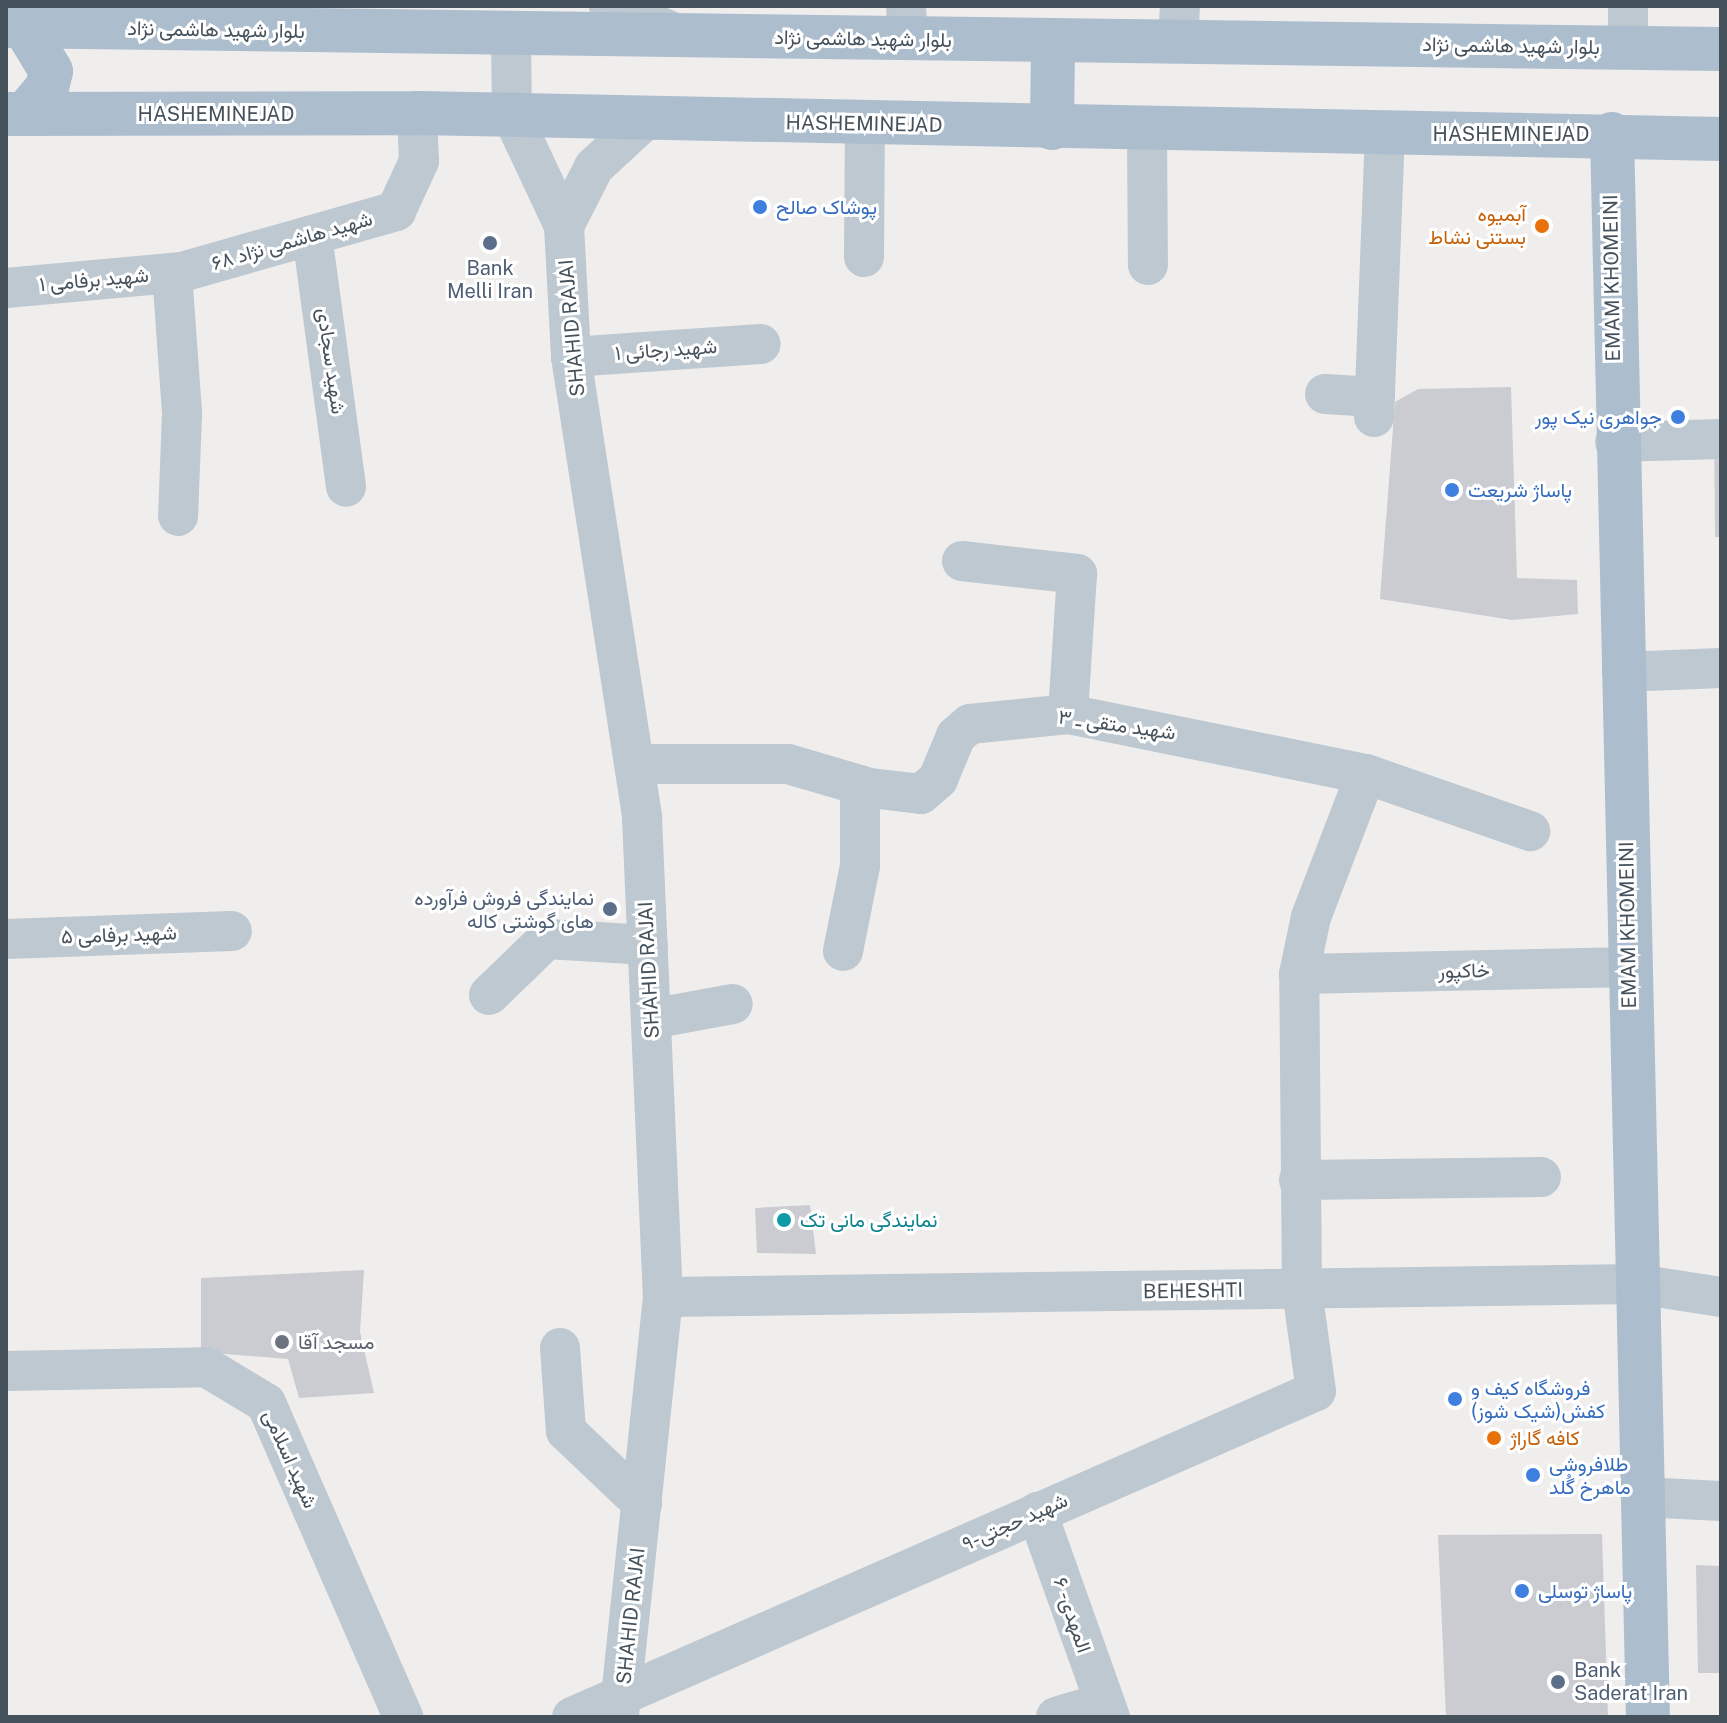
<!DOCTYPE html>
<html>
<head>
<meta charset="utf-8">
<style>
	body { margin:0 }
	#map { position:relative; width:1727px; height:1723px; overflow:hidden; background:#f0eded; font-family:"Public Sans",Vazirmatn,sans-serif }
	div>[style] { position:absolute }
	.building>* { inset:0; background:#caccd2 }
	.minor>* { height:40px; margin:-20px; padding:0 20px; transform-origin:20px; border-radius:20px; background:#bdc8d0 }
	.major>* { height:44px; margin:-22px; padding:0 22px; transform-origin:22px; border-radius:22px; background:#acbdcd }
	.dots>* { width:22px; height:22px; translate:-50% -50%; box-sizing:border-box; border:4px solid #fff; border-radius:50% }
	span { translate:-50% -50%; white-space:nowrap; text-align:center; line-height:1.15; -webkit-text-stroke:6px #fff; paint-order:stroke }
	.street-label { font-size:20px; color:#45515b }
	.shop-label { font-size:20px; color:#366cbe }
	.left { translate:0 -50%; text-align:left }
	.right { translate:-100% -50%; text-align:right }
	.food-label { font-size:20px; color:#c56008 }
	.service-label { font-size:20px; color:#4e5e75 }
	.culture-label { font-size:20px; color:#0d838f }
	.worship-label { font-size:20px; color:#5b616d }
	.frame { position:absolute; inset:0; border:8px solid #45515b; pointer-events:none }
</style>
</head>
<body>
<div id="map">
	<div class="building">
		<i style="clip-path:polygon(1511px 387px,1517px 578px,1577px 580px,1578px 614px,1512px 620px,1380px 599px,1395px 402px,1418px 389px)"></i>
		<i style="clip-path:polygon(1714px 421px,1721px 422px,1721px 537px,1715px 537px)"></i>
		<i style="clip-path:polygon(810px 1205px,816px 1254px,757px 1253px,755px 1208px)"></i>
		<i style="clip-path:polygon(364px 1270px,360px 1332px,374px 1393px,299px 1398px,288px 1359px,201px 1352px,201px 1278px)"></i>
		<i style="clip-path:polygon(1602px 1534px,1608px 1717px,1446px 1717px,1438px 1535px)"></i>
		<i style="clip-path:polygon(1696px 1565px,1721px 1566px,1721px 1673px,1698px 1673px)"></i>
	</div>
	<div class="minor">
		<i style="left:609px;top:6px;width:64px;rotate:22.1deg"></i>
		<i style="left:906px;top:6px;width:33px;rotate:87deg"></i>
		<i style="left:1628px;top:6px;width:42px;rotate:90deg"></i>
		<i style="left:511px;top:37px;width:78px;rotate:89.3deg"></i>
		<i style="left:512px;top:115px;width:123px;rotate:64.9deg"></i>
		<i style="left:564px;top:226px;width:131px;rotate:86.9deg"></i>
		<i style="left:571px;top:357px;width:466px;rotate:81.2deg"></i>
		<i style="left:642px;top:818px;width:479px;rotate:87.5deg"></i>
		<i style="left:663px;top:1297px;width:422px;rotate:96deg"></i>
		<i style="left:1178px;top:43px;width:37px;rotate:-87deg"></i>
		<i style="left:1147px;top:132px;width:133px;rotate:89.6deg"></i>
		<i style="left:564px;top:226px;width:66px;rotate:-63deg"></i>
		<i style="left:594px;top:167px;width:71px;rotate:-42.7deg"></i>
		<i style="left:312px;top:235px;width:254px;rotate:82.3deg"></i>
		<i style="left:864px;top:257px;width:132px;rotate:-89.6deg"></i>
		<i style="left:172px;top:273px;width:141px;rotate:85.9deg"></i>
		<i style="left:182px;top:414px;width:102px;rotate:92.2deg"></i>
		<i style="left:6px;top:288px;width:177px;rotate:-5.2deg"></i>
		<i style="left:182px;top:272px;width:223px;rotate:-15.9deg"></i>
		<i style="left:396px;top:211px;width:55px;rotate:-65.3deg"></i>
		<i style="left:419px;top:161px;width:48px;rotate:-92.4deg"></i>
		<i style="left:571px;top:357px;width:190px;rotate:-3.9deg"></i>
		<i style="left:1325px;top:394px;width:50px;rotate:3.4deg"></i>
		<i style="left:1374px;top:417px;width:282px;rotate:-87.8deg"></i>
		<i style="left:1615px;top:442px;width:106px;rotate:-1.6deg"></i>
		<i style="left:962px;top:561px;width:116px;rotate:6.4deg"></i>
		<i style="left:1077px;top:574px;width:140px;rotate:93.7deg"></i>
		<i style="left:1622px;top:672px;width:99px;rotate:-2.3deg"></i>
		<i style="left:637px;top:764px;width:151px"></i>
		<i style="left:788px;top:764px;width:85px;rotate:16.3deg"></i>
		<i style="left:870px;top:788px;width:51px;rotate:6.7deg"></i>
		<i style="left:921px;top:794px;width:23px;rotate:-41deg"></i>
		<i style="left:938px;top:779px;width:47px;rotate:-67.3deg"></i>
		<i style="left:956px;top:736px;width:18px;rotate:-41deg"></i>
		<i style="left:970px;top:724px;width:99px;rotate:-5.8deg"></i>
		<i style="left:1068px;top:714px;width:304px;rotate:11.4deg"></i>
		<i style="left:1366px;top:774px;width:174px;rotate:19.2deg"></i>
		<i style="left:6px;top:939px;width:226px;rotate:-2deg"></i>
		<i style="left:843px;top:951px;width:87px;rotate:-78.7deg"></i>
		<i style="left:860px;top:866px;width:81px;rotate:-90deg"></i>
		<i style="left:1299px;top:974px;width:331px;rotate:-1.2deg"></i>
		<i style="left:489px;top:995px;width:81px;rotate:-44deg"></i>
		<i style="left:547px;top:939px;width:101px;rotate:3.4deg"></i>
		<i style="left:651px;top:1019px;width:83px;rotate:-10.4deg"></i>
		<i style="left:1299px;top:1180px;width:242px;rotate:-0.7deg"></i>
		<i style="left:663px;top:1297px;width:974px;rotate:-0.76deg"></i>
		<i style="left:1637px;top:1284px;width:85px;rotate:8.8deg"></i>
		<i style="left:560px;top:1348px;width:83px;rotate:85.9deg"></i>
		<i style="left:566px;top:1431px;width:105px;rotate:43.5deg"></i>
		<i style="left:6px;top:1371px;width:200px;rotate:-1.1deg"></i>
		<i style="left:206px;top:1367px;width:70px;rotate:31deg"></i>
		<i style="left:266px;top:1403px;width:343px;rotate:66.4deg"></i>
		<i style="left:1641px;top:1497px;width:80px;rotate:2.9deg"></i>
		<i style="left:1037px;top:1512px;width:218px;rotate:70.4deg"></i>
		<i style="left:572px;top:1717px;width:812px;rotate:-23.66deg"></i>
		<i style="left:1316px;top:1391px;width:102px;rotate:-97.9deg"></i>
		<i style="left:1302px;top:1290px;width:316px;rotate:-90.5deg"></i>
		<i style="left:1299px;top:974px;width:58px;rotate:-78.1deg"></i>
		<i style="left:1311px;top:917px;width:153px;rotate:-69deg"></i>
		<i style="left:1056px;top:1717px;width:48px;rotate:-16.9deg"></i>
	</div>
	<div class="major">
		<i style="left:6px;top:26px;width:1715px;rotate:0.77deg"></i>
		<i style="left:6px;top:114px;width:411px;rotate:-0.1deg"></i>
		<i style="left:417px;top:113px;width:1304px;rotate:1.14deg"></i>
		<i style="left:25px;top:114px;width:34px;rotate:-50deg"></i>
		<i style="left:47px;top:88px;width:17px;rotate:-77deg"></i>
		<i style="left:51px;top:71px;width:50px;rotate:-121.2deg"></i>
		<i style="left:1052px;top:128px;width:86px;rotate:-89.3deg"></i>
		<i style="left:1612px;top:134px;width:1583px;rotate:88.7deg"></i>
	</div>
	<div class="dots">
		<i style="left:760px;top:207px;background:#3f7fe0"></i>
		<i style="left:1542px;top:226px;background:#e8710a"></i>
		<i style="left:490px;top:243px;background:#5c6f8a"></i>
		<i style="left:1678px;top:417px;background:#3f7fe0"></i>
		<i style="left:1452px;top:490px;background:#3f7fe0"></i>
		<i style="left:610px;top:909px;background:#5c6f8a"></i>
		<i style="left:784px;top:1220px;background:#0f9aa8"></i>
		<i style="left:282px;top:1342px;background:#6b7280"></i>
		<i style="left:1455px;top:1399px;background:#3f7fe0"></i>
		<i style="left:1494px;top:1438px;background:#e8710a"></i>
		<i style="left:1533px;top:1475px;background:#3f7fe0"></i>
		<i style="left:1522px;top:1591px;background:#3f7fe0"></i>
		<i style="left:1558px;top:1682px;background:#5c6f8a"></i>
	</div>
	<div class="street-label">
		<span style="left:216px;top:30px;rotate:1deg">بلوار شهید هاشمی نژاد</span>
		<span style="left:863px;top:39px;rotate:1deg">بلوار شهید هاشمی نژاد</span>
		<span style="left:1511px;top:46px;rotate:1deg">بلوار شهید هاشمی نژاد</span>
		<span style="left:216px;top:114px">HASHEMINEJAD</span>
		<span style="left:864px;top:124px;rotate:1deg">HASHEMINEJAD</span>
		<span style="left:1511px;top:134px">HASHEMINEJAD</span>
		<span style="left:292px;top:241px;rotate:-16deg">شهید هاشمی نژاد ۶۸</span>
		<span style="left:1612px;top:278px;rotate:-91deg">EMAM KHOMEINI</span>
		<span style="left:94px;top:280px;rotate:-5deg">شهید برفامی ۱</span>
		<span style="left:572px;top:328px;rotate:-95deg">SHAHID RAJAI</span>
		<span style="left:666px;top:350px;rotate:-4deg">شهید رجائی ۱</span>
		<span style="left:331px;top:361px;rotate:82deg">شهید سجادی</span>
		<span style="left:1117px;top:725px;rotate:8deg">شهید متقی ـ ۳</span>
		<span style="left:1628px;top:925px;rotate:-91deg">EMAM KHOMEINI</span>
		<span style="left:119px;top:935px;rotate:-2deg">شهید برفامی ۵</span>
		<span style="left:649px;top:970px;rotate:-93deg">SHAHID RAJAI</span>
		<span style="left:1464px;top:971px;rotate:-1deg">خاکپور</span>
		<span style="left:1193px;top:1291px;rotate:-1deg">BEHESHTI</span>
		<span style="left:290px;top:1459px;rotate:66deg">شهید اسلامی</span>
		<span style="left:1015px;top:1522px;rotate:-24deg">شهید حجتی-۹</span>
		<span style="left:1072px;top:1615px;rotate:71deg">المهدی - ۶</span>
		<span style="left:631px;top:1616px;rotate:-84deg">SHAHID RAJAI</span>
	</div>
	<div class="shop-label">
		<span class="left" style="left:776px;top:207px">پوشاک صالح</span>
		<span class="right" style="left:1662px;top:417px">جواهری نیک پور</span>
		<span class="left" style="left:1468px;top:490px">پاساژ شریعت</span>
		<span class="left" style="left:1471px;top:1400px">فروشگاه کیف و<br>کفش(شیک شوز)</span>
		<span class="left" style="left:1549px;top:1476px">طلافروشی<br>ماهرخ گُلد</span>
		<span class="left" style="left:1538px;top:1591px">پاساژ توسلی</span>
	</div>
	<div class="food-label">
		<span class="right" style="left:1526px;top:226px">آبمیوه<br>بستنی نشاط</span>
		<span class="left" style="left:1510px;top:1438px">کافه گاراژ</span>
	</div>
	<div class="service-label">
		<span style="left:490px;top:280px">Bank<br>Melli Iran</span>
		<span class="right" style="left:594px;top:910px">نمایندگی فروش فرآورده<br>های گوشتی کاله</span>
		<span class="left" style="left:1574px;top:1682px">Bank<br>Saderat Iran</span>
	</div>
	<div class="culture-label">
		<span class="left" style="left:800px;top:1220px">نمایندگی مانی تک</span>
	</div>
	<div class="worship-label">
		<span class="left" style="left:298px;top:1342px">مسجد آقا</span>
	</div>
	<div class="frame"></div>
</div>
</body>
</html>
